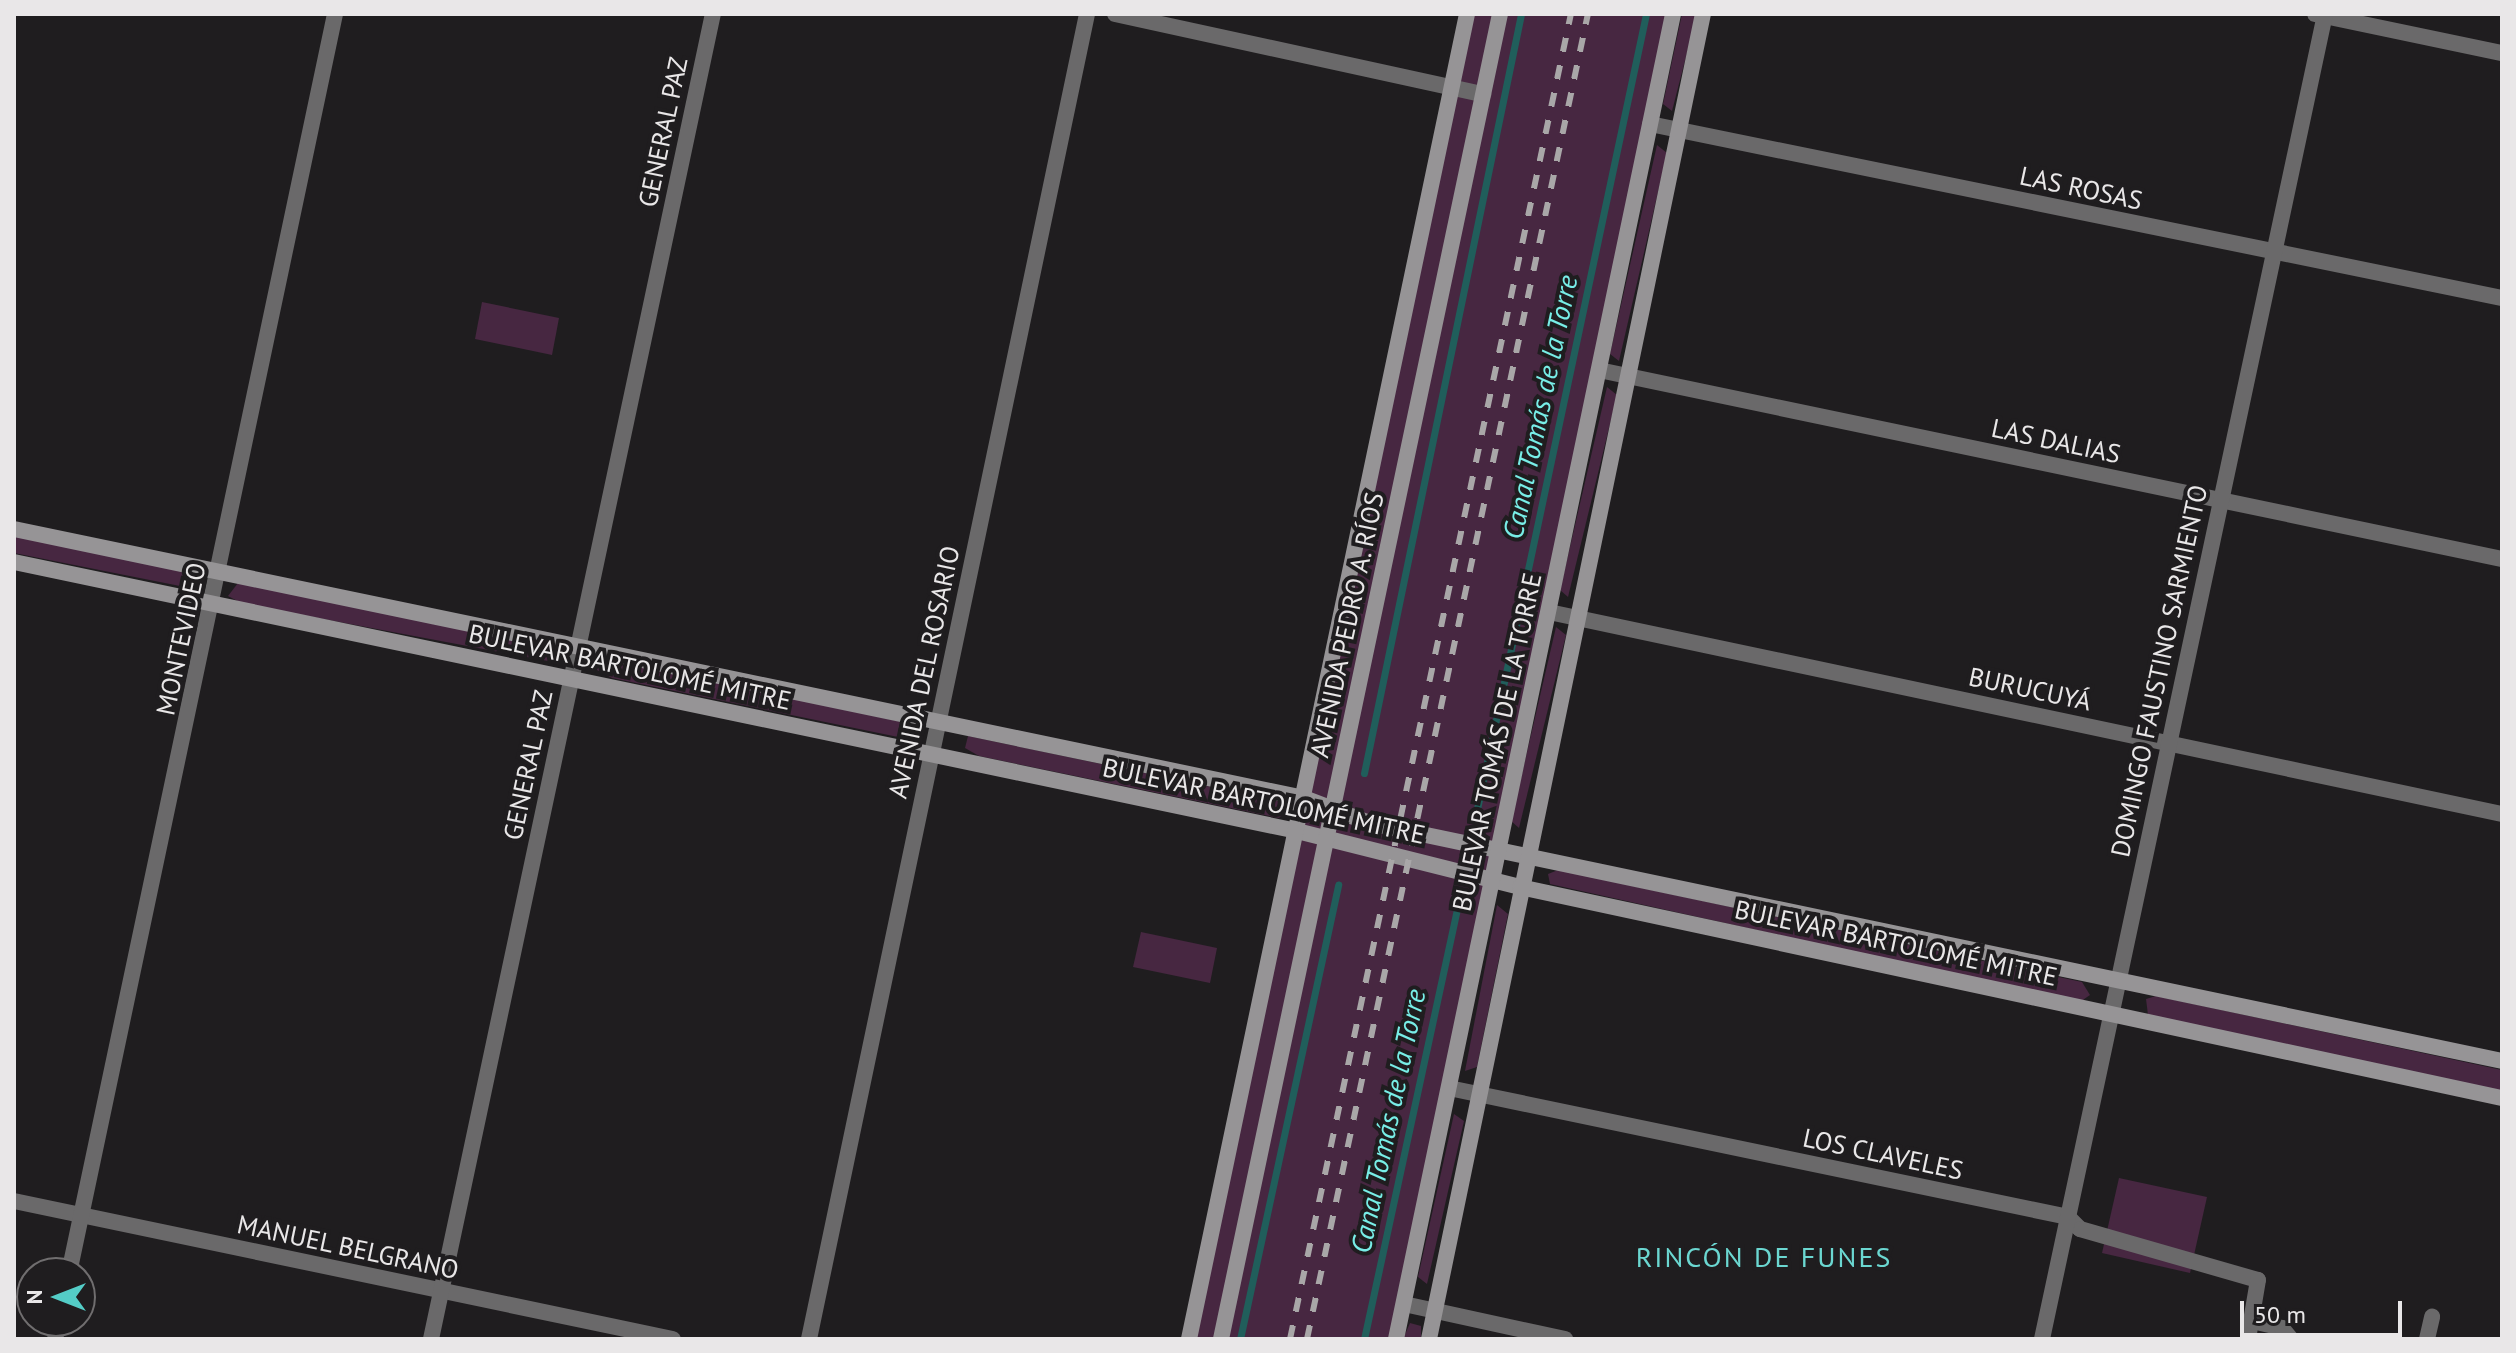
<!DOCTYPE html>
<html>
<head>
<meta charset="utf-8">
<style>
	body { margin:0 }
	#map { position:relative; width:2516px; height:1353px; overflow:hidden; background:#1f1d1f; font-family:"PT Sans",sans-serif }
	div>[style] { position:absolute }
	.green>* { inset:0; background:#472741 }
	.stream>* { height:7px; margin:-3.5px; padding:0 3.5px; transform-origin:3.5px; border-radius:3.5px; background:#205e5b }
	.street>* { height:16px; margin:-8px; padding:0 8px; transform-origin:8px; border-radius:8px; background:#6a696a }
	.secondary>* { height:16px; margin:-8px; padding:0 8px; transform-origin:8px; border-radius:8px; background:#969496 }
	.rail>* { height:6px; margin-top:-3px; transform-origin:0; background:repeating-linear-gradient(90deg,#a9a7a8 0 14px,transparent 0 28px) }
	span { translate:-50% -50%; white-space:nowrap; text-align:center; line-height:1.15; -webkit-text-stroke:8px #1f1d1f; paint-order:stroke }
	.street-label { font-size:26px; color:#e9e7e8 }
	.water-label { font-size:28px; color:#78eee7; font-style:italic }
	.neighbourhood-label { font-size:28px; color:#6bd7d1; letter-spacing:2px }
	.frame { position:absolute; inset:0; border:16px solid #e9e7e8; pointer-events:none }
	.north { position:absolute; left:16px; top:1257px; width:80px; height:80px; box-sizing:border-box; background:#1f1d1f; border:2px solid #706e6f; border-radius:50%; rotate:270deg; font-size:22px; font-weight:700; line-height:32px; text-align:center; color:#e9e7e8 }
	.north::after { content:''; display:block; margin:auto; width:28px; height:36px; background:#54cdc7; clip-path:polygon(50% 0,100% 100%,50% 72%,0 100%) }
	.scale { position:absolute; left:2240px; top:1301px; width:162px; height:36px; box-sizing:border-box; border:4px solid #e9e7e8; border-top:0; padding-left:10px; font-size:24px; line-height:28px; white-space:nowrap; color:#e9e7e8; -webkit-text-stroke:6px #1f1d1f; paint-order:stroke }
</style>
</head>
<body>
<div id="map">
	<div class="green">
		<i style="clip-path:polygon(1467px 14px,1673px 14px,1396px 1339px,1189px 1339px)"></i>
		<i style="clip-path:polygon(1682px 14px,1697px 14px,1672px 111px,1663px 104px)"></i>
		<i style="clip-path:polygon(1657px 145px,1667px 153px,1619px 361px,1610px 354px)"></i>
		<i style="clip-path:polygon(482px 302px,559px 318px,552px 355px,475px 339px)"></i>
		<i style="clip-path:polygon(1607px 387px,1617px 395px,1568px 597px,1560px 590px)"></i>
		<i style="clip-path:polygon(14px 534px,194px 573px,197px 580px,190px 588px,14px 553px)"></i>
		<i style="clip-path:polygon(238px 583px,552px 646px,555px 653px,548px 661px,243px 604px,228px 596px)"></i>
		<i style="clip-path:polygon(1556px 627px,1566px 635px,1519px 828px,1511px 821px)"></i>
		<i style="clip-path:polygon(601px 658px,907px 723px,911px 730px,903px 738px,612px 678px,597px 670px)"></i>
		<i style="clip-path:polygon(968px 736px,1278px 801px,1287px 810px,1279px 818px,979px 756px,965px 748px)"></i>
		<i style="clip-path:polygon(1558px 870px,2082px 982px,2090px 995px,2080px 1002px,1550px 884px,1548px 874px)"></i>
		<i style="clip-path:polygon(1497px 905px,1508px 914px,1477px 1067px,1465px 1071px)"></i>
		<i style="clip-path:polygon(1141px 932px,1217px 948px,1210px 983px,1133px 967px)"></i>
		<i style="clip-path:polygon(2156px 996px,2502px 1070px,2502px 1092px,2148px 1015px,2146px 999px)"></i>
		<i style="clip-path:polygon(1454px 1114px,1464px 1121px,1427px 1284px,1418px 1277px)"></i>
		<i style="clip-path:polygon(2119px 1178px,2207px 1197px,2190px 1273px,2102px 1253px)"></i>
		<i style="clip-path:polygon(1410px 1323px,1421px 1326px,1421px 1339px,1403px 1339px)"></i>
	</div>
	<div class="stream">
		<i style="left:1364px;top:773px;width:775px;rotate:-78.31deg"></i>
		<i style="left:1477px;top:809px;width:813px;rotate:-78deg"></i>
		<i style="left:1240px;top:1339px;width:465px;rotate:-77.8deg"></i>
		<i style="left:1364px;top:1339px;width:437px;rotate:-77.8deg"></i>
	</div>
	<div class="street">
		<i style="left:1115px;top:14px;width:377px;rotate:12.3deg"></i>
		<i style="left:2315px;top:14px;width:191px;rotate:11.8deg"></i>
		<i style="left:1650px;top:124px;width:870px;rotate:11.54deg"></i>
		<i style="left:1599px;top:370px;width:923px;rotate:11.82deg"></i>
		<i style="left:1549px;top:612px;width:974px;rotate:11.97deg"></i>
		<i style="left:1449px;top:1088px;width:632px;rotate:11.77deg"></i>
		<i style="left:2068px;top:1217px;width:17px;rotate:45deg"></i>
		<i style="left:2080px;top:1229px;width:185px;rotate:16deg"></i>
		<i style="left:2258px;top:1280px;width:60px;rotate:99.6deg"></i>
		<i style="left:14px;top:1201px;width:673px;rotate:11.83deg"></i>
		<i style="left:69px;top:1273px;width:1287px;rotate:-78.07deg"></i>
		<i style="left:1404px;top:1304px;width:165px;rotate:12.3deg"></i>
		<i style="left:2252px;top:1321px;width:31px;rotate:13deg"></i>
		<i style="left:2282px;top:1328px;width:14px;rotate:51deg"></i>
		<i style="left:55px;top:1339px;width:18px;rotate:-77deg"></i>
		<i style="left:431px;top:1339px;width:1355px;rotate:-77.99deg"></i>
		<i style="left:809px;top:1339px;width:1354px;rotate:-78.15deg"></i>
		<i style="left:2042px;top:1339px;width:1355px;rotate:-77.94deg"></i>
		<i style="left:2427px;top:1339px;width:23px;rotate:-77deg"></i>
	</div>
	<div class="secondary">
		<i style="left:14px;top:529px;width:1318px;rotate:11.78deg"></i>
		<i style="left:1304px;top:798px;width:70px;rotate:21deg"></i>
		<i style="left:1369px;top:823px;width:1158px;rotate:11.86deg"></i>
		<i style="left:14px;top:562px;width:1311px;rotate:11.84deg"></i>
		<i style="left:1297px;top:831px;width:230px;rotate:14.1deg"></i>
		<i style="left:1520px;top:887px;width:1004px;rotate:12.13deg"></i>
		<i style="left:1189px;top:1339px;width:1354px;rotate:-78.15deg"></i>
		<i style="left:1221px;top:1339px;width:1354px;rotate:-78.11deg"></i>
		<i style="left:1396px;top:1339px;width:1354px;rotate:-78.19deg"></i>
		<i style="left:1429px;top:1339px;width:1353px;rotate:-78.32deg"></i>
	</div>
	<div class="rail">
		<i style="left:1290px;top:1339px;width:1354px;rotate:-78.03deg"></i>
		<i style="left:1307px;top:1339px;width:1354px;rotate:-78.03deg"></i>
	</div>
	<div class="street-label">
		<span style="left:663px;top:132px;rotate:-78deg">GENERAL PAZ</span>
		<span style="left:2081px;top:188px;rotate:12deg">LAS ROSAS</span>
		<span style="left:2056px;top:441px;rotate:12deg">LAS DALIAS</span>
		<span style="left:1347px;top:625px;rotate:-78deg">AVENIDA PEDRO A. RÍOS</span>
		<span style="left:181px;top:639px;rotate:-78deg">MONTEVIDEO</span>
		<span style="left:630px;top:667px;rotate:12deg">BULEVAR BARTOLOMÉ MITRE</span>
		<span style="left:2159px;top:671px;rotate:-78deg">DOMINGO FAUSTINO SARMIENTO</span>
		<span style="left:924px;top:672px;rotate:-78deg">AVENIDA DEL ROSARIO</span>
		<span style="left:2030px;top:689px;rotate:12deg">BURUCUYÁ</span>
		<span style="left:1497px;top:742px;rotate:-78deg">BULEVAR TOMÁS DE LA TORRE</span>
		<span style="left:528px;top:765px;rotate:-78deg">GENERAL PAZ</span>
		<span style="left:1264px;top:801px;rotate:12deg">BULEVAR BARTOLOMÉ MITRE</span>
		<span style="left:1896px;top:943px;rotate:12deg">BULEVAR BARTOLOMÉ MITRE</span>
		<span style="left:1883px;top:1154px;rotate:12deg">LOS CLAVELES</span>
		<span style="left:348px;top:1247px;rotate:12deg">MANUEL BELGRANO</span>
	</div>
	<div class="water-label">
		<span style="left:1540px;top:407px;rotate:-78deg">Canal Tomás de la Torre</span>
		<span style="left:1388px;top:1121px;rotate:-78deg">Canal Tomás de la Torre</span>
	</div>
	<div class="neighbourhood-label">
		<span style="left:1764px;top:1257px">RINCÓN DE FUNES</span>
	</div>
	<div class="frame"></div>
	<div class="north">N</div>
	<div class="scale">50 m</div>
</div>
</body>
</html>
